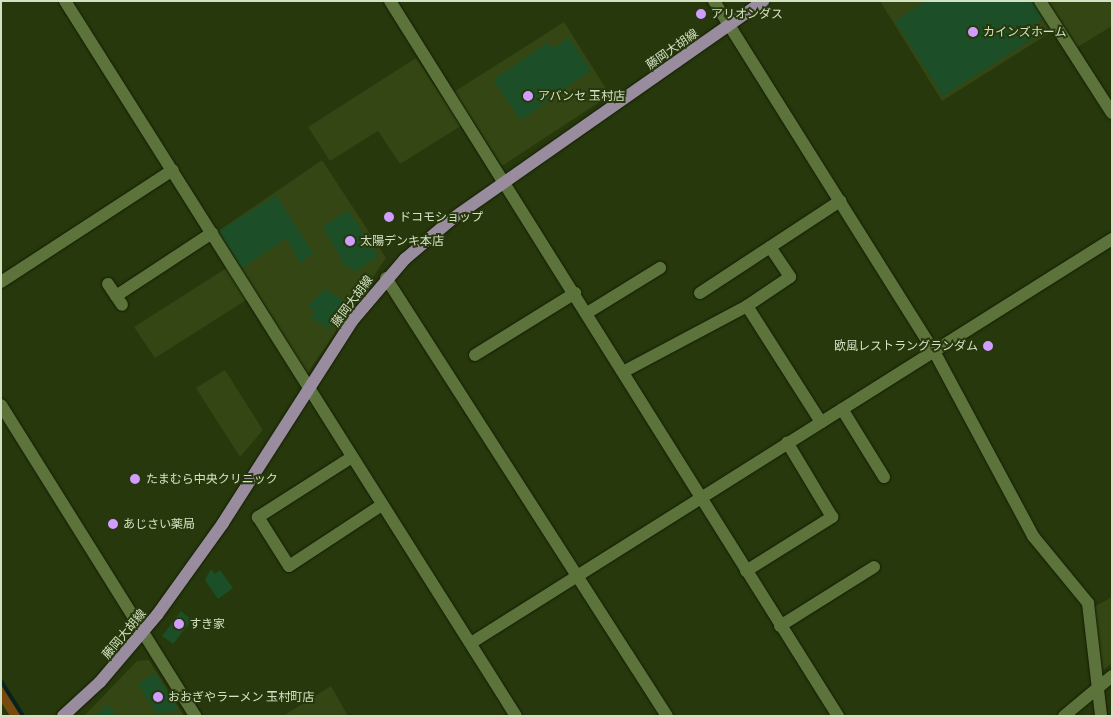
<!DOCTYPE html>
<html>
<head>
<meta charset="utf-8">
<style>
	body { margin:0 }
	#map { position:relative; width:1113px; height:717px; overflow:hidden; background:#27380c; font-family:Merriweather,"Noto Sans JP",serif }
	div>[style] { position:absolute }
	.built>* { inset:0; background:#334614 }
	.green>* { inset:0; background:#764a0f }
	.stream>* { height:4px; margin:-2px; padding:0 2px; transform-origin:2px; border-radius:2px; background:#09211f }
	.building>* { inset:0; background:#1c4f27 }
	.roads { filter:drop-shadow(0 0 1px #121d02) drop-shadow(0 0 1px #121d02) }
	.minor>* { height:12px; margin:-6px; padding:0 6px; transform-origin:6px; border-radius:6px; background:#5c743c }
	.tertiary>* { height:12px; margin:-6px; padding:0 6px; transform-origin:6px; border-radius:6px; background:#5c743c }
	.primary>* { height:12px; margin:-6px; padding:0 6px; transform-origin:6px; border-radius:6px; background:#988c9e }
	.dots>* { width:14px; height:14px; translate:-50% -50%; box-sizing:border-box; border:2px solid #27380c; border-radius:50% }
	span { translate:-50% -50%; white-space:nowrap; text-align:center; line-height:1.15; -webkit-text-stroke:4px #27380c; paint-order:stroke }
	.poi-label { font-size:12px; color:#d4e2c4 }
	.left { translate:0 -50%; text-align:left }
	.right { translate:-100% -50%; text-align:right }
	.street-label { font-size:12px; color:#d4e2c4 }
	.frame { position:absolute; inset:0; border:2px solid #d4e2c4; pointer-events:none }
</style>
</head>
<body>
<div id="map">
	<div class="built">
		<i style="clip-path:polygon(880px 1px,1112px 1px,1112px 26px,1076px 48px,1061px 26px,942px 101px)"></i>
		<i style="clip-path:polygon(564px 22px,610px 95px,502px 166px,472px 119px,400px 164px,378px 131px,330px 161px,308px 127px,416px 58px,443px 99px)"></i>
		<i style="clip-path:polygon(322px 160px,386px 258px,307px 374px,257px 293px,155px 358px,134px 327px,236px 262px,217px 232px)"></i>
		<i style="clip-path:polygon(225px 370px,263px 430px,240px 457px,196px 388px)"></i>
		<i style="clip-path:polygon(1112px 597px,1112px 663px,1102px 671px,1094px 607px)"></i>
		<i style="clip-path:polygon(149px 660px,184px 716px,84px 716px,137px 661px)"></i>
		<i style="clip-path:polygon(331px 686px,348px 716px,283px 716px)"></i>
	</div>
	<div class="green">
		<i style="clip-path:polygon(1px 683px,22px 716px,10px 716px,1px 702px)"></i>
	</div>
	<div class="stream">
		<i style="left:1px;top:681px;width:41px;rotate:57.8deg"></i>
	</div>
	<div class="building">
		<i style="clip-path:polygon(926px 1px,1032px 1px,1043px 18px,1032px 25px,1038px 35px,943px 96px,895px 21px)"></i>
		<i style="clip-path:polygon(569px 38px,591px 70px,521px 120px,493px 80px,548px 42px,552px 49px)"></i>
		<i style="clip-path:polygon(276px 195px,313px 253px,300px 263px,287px 238px,242px 268px,219px 231px)"></i>
		<i style="clip-path:polygon(348px 210px,378px 256px,354px 272px,351px 266px,347px 269px,323px 227px)"></i>
		<i style="clip-path:polygon(325px 289px,346px 302px,329px 329px,311px 318px,315px 311px,308px 307px)"></i>
		<i style="clip-path:polygon(211px 569px,215px 574px,220px 570px,233px 588px,218px 599px,205px 580px)"></i>
		<i style="clip-path:polygon(181px 611px,192px 620px,173px 644px,162px 636px)"></i>
		<i style="clip-path:polygon(155px 673px,178px 708px,168px 714px,166px 710px,158px 715px,138px 684px)"></i>
		<i style="clip-path:polygon(108px 705px,117px 716px,95px 716px)"></i>
	</div>
	<div class="roads">
		<div class="minor">
			<i style="left:65px;top:1px;width:845px;rotate:57.76deg"></i>
			<i style="left:390px;top:1px;width:844px;rotate:57.93deg"></i>
			<i style="left:714px;top:1px;width:416px;rotate:57.9deg"></i>
			<i style="left:935px;top:353px;width:208px;rotate:61.8deg"></i>
			<i style="left:1033px;top:536px;width:87px;rotate:50.6deg"></i>
			<i style="left:1088px;top:603px;width:114px;rotate:83.4deg"></i>
			<i style="left:1040px;top:1px;width:133px;rotate:57.3deg"></i>
			<i style="left:770px;top:247px;width:36px;rotate:56deg"></i>
			<i style="left:790px;top:277px;width:52px;rotate:146deg"></i>
			<i style="left:747px;top:306px;width:138px;rotate:57.5deg"></i>
			<i style="left:1px;top:282px;width:205px;rotate:-33.1deg"></i>
			<i style="left:108px;top:284px;width:25px;rotate:56deg"></i>
			<i style="left:700px;top:293px;width:168px;rotate:-33.3deg"></i>
			<i style="left:116px;top:296px;width:115px;rotate:-33.3deg"></i>
			<i style="left:587px;top:313px;width:86px;rotate:-31.7deg"></i>
			<i style="left:475px;top:355px;width:118px;rotate:-31.8deg"></i>
			<i style="left:623px;top:372px;width:140px;rotate:-28deg"></i>
			<i style="left:842px;top:409px;width:80px;rotate:58.3deg"></i>
			<i style="left:352px;top:457px;width:112px;rotate:147.4deg"></i>
			<i style="left:258px;top:517px;width:58px;rotate:57.7deg"></i>
			<i style="left:289px;top:566px;width:111px;rotate:-33.3deg"></i>
			<i style="left:746px;top:571px;width:102px;rotate:-32.1deg"></i>
			<i style="left:832px;top:517px;width:87px;rotate:-121deg"></i>
			<i style="left:780px;top:626px;width:111px;rotate:-32.1deg"></i>
			<i style="left:471px;top:643px;width:758px;rotate:-32.22deg"></i>
			<i style="left:1064px;top:716px;width:62px;rotate:-39.8deg"></i>
		</div>
		<div class="tertiary">
			<i style="left:386px;top:278px;width:520px;rotate:57.32deg"></i>
			<i style="left:1px;top:405px;width:367px;rotate:58deg"></i>
		</div>
		<div class="primary">
			<i style="left:63px;top:716px;width:50px;rotate:-42.6deg"></i>
			<i style="left:100px;top:682px;width:88px;rotate:-49.6deg"></i>
			<i style="left:157px;top:615px;width:113px;rotate:-54.3deg"></i>
			<i style="left:223px;top:523px;width:240px;rotate:-57.4deg"></i>
			<i style="left:352px;top:321px;width:82px;rotate:-49.5deg"></i>
			<i style="left:405px;top:259px;width:62px;rotate:-40.4deg"></i>
			<i style="left:452px;top:219px;width:380px;rotate:-35deg"></i>
		</div>
	</div>
	<div class="dots">
		<i style="left:701px;top:14px;background:#d19dfe"></i>
		<i style="left:973px;top:32px;background:#d19dfe"></i>
		<i style="left:528px;top:96px;background:#d19dfe"></i>
		<i style="left:389px;top:217px;background:#d19dfe"></i>
		<i style="left:350px;top:241px;background:#d19dfe"></i>
		<i style="left:988px;top:346px;background:#d19dfe"></i>
		<i style="left:135px;top:479px;background:#d19dfe"></i>
		<i style="left:113px;top:524px;background:#d19dfe"></i>
		<i style="left:179px;top:624px;background:#d19dfe"></i>
		<i style="left:158px;top:697px;background:#d19dfe"></i>
	</div>
	<div class="poi-label">
		<span class="left" style="left:711px;top:14px">アリオンダス</span>
		<span class="left" style="left:983px;top:32px">カインズホーム</span>
		<span class="left" style="left:538px;top:96px">アバンセ 玉村店</span>
		<span class="left" style="left:399px;top:217px">ドコモショップ</span>
		<span class="left" style="left:360px;top:241px">太陽デンキ本店</span>
		<span class="right" style="left:978px;top:346px">欧風レストラングランダム</span>
		<span class="left" style="left:146px;top:479px">たまむら中央クリニック</span>
		<span class="left" style="left:123px;top:524px">あじさい薬局</span>
		<span class="left" style="left:189px;top:624px">すき家</span>
		<span class="left" style="left:168px;top:697px">おおぎやラーメン 玉村町店</span>
	</div>
	<div class="street-label">
		<span style="left:672px;top:49px;rotate:-35deg">藤岡大胡線</span>
		<span style="left:352px;top:301px;rotate:-53deg">藤岡大胡線</span>
		<span style="left:124px;top:634px;rotate:-50deg">藤岡大胡線</span>
	</div>
	<div class="frame"></div>
</div>
</body>
</html>
